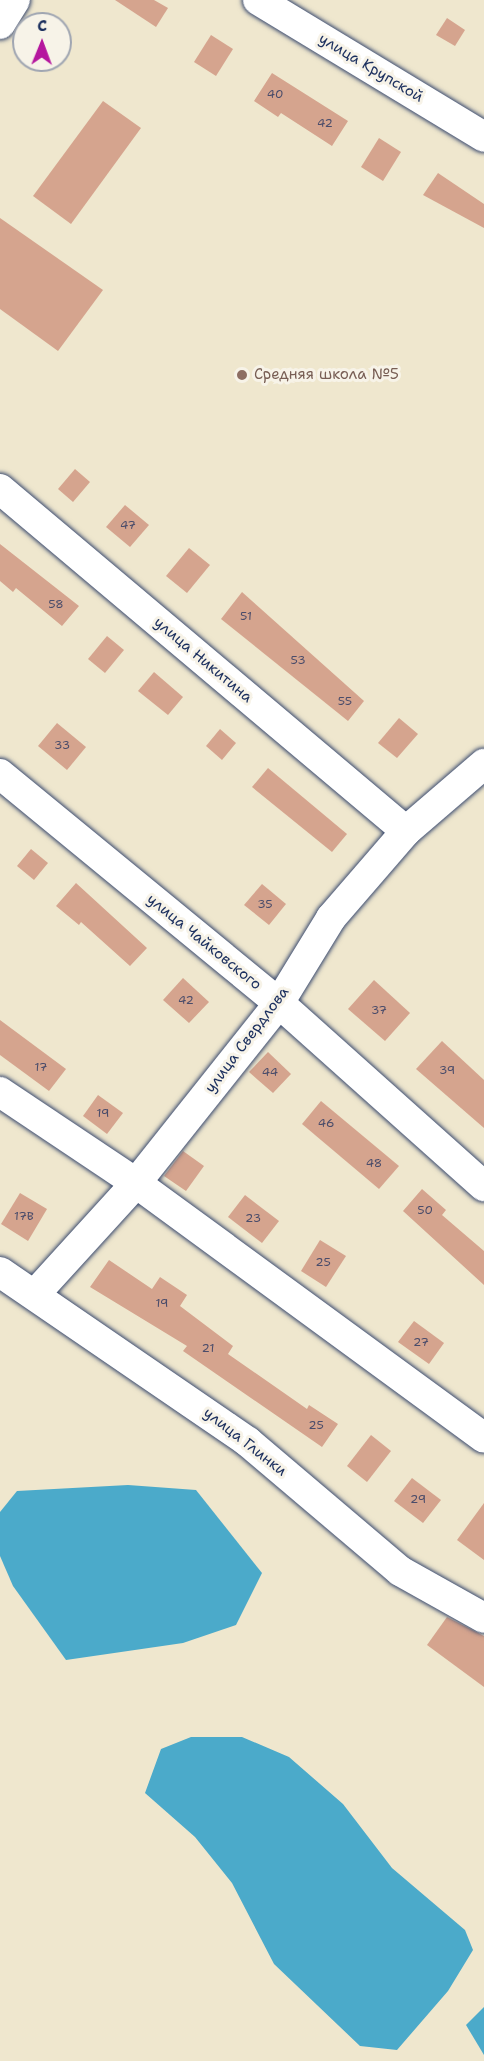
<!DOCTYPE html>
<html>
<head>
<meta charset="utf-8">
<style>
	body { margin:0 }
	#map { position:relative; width:484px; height:2061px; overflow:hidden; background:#efe7ce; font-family:"Shantell Sans",sans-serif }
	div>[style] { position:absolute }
	.water>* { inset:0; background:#4baaca }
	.building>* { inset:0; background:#d5a48e }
	.roads { filter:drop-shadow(0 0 2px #3b4b6f) drop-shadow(0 0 2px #3b4b6f) }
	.minor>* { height:30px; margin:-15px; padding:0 15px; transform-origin:15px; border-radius:15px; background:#fff }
	.dots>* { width:16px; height:16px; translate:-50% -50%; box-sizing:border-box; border:3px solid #f7f3e8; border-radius:50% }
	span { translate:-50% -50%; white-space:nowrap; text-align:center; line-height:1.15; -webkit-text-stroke:6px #f7f3e8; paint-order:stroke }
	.number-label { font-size:12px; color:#4a4c6a }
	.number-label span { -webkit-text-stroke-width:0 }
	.street-label { font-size:15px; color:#1b2f5e }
	.education-label { font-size:15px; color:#785e54 }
	.left { translate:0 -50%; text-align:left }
	.north { position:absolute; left:12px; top:12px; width:60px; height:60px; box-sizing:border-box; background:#f7f3e8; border:2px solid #9fa5b1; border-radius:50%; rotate:1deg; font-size:16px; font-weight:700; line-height:24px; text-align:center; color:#1b2f5e }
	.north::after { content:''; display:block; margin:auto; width:21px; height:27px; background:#b5179e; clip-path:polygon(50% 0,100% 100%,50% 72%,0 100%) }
</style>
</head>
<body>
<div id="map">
	<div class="water">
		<i style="clip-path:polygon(128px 1485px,196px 1490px,262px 1573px,236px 1625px,183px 1643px,66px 1660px,13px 1586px,0 1556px,0 1512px,17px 1491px)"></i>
		<i style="clip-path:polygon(191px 1737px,242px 1737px,289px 1757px,343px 1804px,392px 1868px,465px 1930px,473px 1950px,448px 1991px,397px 2050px,360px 2046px,274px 1964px,232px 1883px,195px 1837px,145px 1793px,161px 1749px)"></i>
		<i style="clip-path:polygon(484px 2007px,484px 2055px,466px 2025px)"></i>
	</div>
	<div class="building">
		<i style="clip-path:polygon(115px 0,154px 0,168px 8px,156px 27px)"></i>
		<i style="clip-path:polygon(447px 18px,465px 30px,455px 46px,436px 35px)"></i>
		<i style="clip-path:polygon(211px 35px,233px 49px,216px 76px,194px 62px)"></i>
		<i style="clip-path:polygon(272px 73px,348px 121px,332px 146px,281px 113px,278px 117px,254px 101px)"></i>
		<i style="clip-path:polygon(103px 101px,141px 128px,71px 224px,33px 196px)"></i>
		<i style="clip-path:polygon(379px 138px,401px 152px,383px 181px,361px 167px)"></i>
		<i style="clip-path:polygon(438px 173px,484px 204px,484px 228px,423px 195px)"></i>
		<i style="clip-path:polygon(0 218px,103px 290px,58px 351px,0 309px)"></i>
		<i style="clip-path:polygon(75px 469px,90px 482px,73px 502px,58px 489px)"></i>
		<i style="clip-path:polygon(125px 505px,149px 525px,130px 547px,106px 527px)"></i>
		<i style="clip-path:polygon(0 544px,79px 606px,62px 626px,16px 588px,13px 592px,0 581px)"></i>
		<i style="clip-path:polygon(189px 548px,210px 565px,187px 593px,166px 576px)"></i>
		<i style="clip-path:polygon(242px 592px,364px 701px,348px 721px,221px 619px)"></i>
		<i style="clip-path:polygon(107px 636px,124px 650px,105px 673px,88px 659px)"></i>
		<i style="clip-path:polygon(154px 672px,183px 697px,168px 715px,138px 691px)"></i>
		<i style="clip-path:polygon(399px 718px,418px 734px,397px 758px,378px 743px)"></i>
		<i style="clip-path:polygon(57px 723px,86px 747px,67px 770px,38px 746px)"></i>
		<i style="clip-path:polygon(220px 729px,236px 743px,222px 760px,206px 746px)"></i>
		<i style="clip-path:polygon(268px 768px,347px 834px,332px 852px,252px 787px)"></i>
		<i style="clip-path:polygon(31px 849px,48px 863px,34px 880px,17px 866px)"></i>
		<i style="clip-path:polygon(76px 883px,147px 948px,130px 966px,81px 922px,79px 925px,56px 906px)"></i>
		<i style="clip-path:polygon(262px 884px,286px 904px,269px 925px,244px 905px)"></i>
		<i style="clip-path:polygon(183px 978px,209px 1002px,189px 1023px,163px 1000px)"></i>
		<i style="clip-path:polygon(374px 980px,410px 1013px,385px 1041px,348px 1009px)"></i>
		<i style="clip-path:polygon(0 1020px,66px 1069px,49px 1091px,0 1055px)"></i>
		<i style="clip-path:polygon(442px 1041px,484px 1080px,484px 1128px,416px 1069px)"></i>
		<i style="clip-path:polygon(268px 1052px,291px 1074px,273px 1093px,249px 1072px)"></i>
		<i style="clip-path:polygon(98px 1095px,123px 1113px,107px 1134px,83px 1116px)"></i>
		<i style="clip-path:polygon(321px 1101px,399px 1166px,379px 1189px,302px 1124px)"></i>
		<i style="clip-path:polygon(183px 1151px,204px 1166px,186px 1191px,164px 1176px)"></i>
		<i style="clip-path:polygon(422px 1189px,446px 1210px,442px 1215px,484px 1251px,484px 1285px,403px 1211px)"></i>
		<i style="clip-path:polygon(20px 1193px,47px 1209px,28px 1241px,1px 1224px)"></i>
		<i style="clip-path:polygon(245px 1195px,279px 1221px,262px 1243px,228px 1217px)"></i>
		<i style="clip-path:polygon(320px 1240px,346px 1256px,326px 1287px,301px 1271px)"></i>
		<i style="clip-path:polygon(109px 1260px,152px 1289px,160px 1277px,187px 1295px,180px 1306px,233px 1346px,228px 1354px,307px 1409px,309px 1405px,338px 1424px,322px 1447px,183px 1351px,187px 1346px,90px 1287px)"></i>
		<i style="clip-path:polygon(414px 1321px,444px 1343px,429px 1364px,398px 1342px)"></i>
		<i style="clip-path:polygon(371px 1435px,391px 1451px,367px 1482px,347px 1466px)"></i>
		<i style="clip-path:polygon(412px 1478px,441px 1500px,423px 1523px,394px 1501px)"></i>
		<i style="clip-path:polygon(484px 1503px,484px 1560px,457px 1540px)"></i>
		<i style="clip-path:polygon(447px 1617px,484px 1636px,484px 1687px,427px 1645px)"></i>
	</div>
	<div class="roads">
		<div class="minor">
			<i style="left:258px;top:0;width:264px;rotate:31.2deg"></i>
			<i style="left:0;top:24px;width:28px;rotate:-58deg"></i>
			<i style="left:0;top:489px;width:531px;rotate:40.11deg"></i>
			<i style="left:0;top:774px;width:361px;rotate:39.4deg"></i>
			<i style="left:279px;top:1003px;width:275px;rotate:41.8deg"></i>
			<i style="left:0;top:1092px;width:164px;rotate:33.8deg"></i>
			<i style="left:136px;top:1183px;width:431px;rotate:36.2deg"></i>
			<i style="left:0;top:1272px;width:301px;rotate:34.4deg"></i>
			<i style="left:248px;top:1442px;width:199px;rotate:40.3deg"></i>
			<i style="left:400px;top:1571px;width:96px;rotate:29.2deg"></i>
			<i style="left:36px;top:1293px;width:149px;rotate:-47.7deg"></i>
			<i style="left:136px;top:1183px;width:230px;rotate:-51.5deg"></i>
			<i style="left:279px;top:1003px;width:100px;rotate:-58.5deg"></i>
			<i style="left:331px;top:918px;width:115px;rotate:-49.2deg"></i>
			<i style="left:406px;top:831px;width:103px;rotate:-40.7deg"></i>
		</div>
	</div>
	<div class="dots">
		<i style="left:242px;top:375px;background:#8d6e63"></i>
	</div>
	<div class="number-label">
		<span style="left:275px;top:95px">40</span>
		<span style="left:325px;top:124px">42</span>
		<span style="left:128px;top:526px">47</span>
		<span style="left:56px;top:605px">58</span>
		<span style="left:246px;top:617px">51</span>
		<span style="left:298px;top:661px">53</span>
		<span style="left:345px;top:702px">55</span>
		<span style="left:62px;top:746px">33</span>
		<span style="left:265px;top:905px">35</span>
		<span style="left:186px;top:1001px">42</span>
		<span style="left:379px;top:1011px">37</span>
		<span style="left:41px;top:1068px">17</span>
		<span style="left:447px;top:1071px">39</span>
		<span style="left:270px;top:1073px">44</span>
		<span style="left:103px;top:1114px">19</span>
		<span style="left:326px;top:1124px">46</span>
		<span style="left:374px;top:1164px">48</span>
		<span style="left:425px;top:1211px">50</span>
		<span style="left:24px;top:1217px">17В</span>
		<span style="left:253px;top:1219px">23</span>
		<span style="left:323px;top:1263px">25</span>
		<span style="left:162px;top:1304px">19</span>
		<span style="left:421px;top:1343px">27</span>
		<span style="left:208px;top:1349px">21</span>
		<span style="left:316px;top:1426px">25</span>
		<span style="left:418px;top:1500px">29</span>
	</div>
	<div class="street-label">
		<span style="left:371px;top:68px;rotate:31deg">улица Крупской</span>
		<span style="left:203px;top:660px;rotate:40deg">улица Никитина</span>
		<span style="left:204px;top:942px;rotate:39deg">улица Чайковского</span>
		<span style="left:247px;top:1040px;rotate:-53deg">улица Свердлова</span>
		<span style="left:245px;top:1442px;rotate:38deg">улица Глинки</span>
	</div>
	<div class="education-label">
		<span class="left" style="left:254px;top:375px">Средняя школа №5</span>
	</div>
	<div class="north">С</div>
</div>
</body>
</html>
